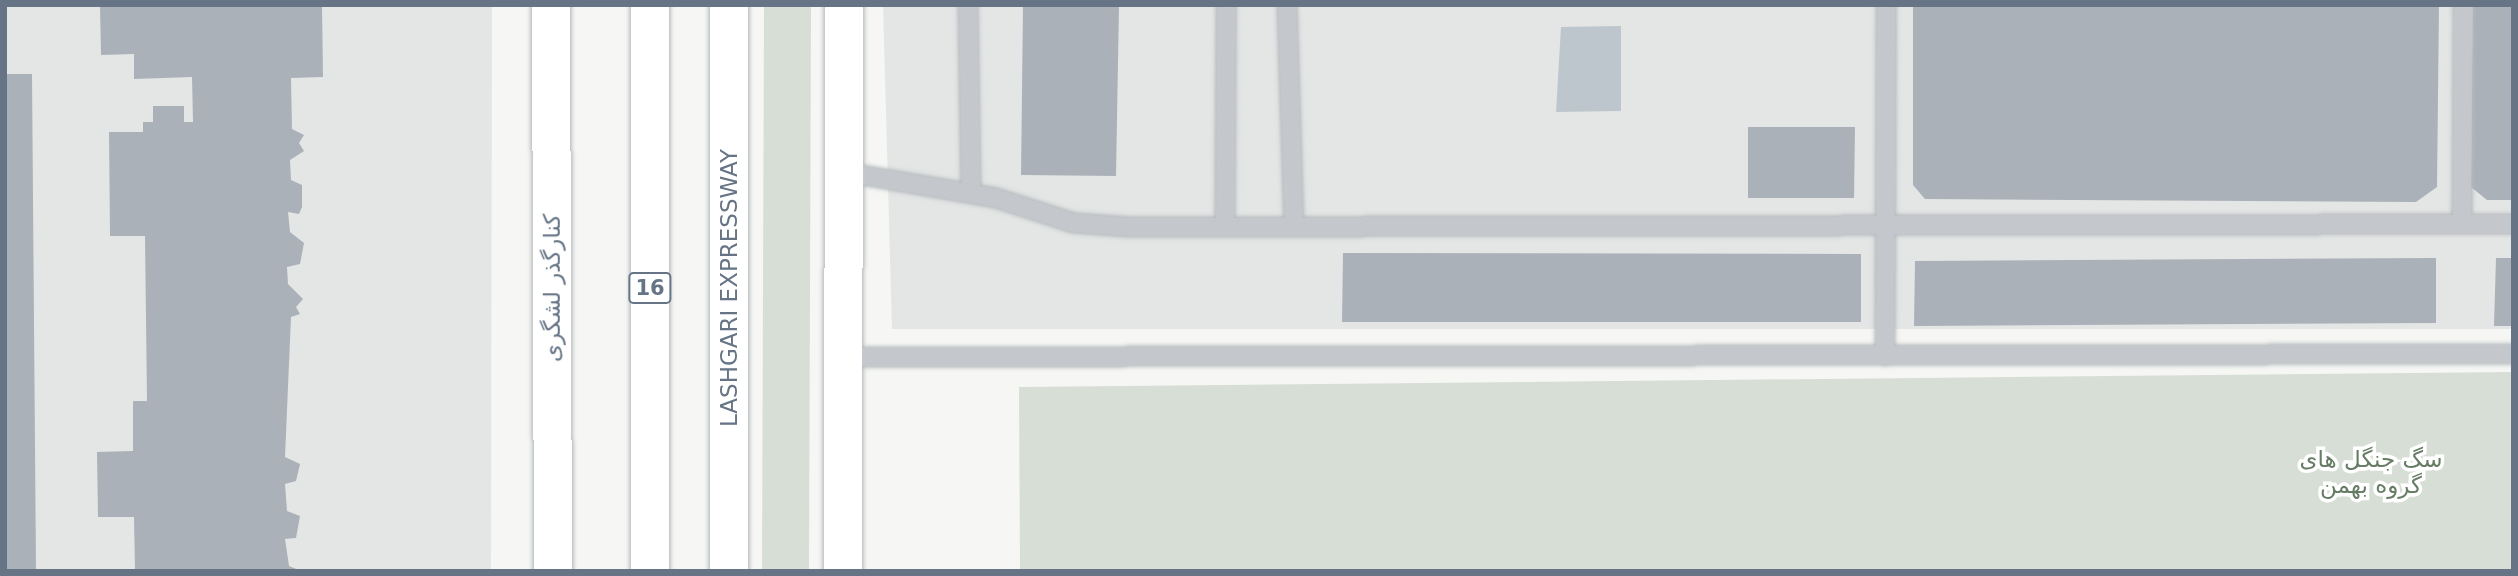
<!DOCTYPE html>
<html>
<head>
<meta charset="utf-8">
<style>
	body { margin:0 }
	#map { position:relative; width:2518px; height:576px; overflow:hidden; background:#f6f7f4; font-family:"DejaVu Sans","Noto Naskh Arabic",sans-serif }
	div>[style] { position:absolute }
	.built>* { inset:0; background:#e4e6e5 }
	.green>* { inset:0; background:#d7ded5 }
	.water>* { inset:0; background:#bdc6cc }
	.building>* { inset:0; background:#aab1b8 }
	.roads { filter:drop-shadow(0 0 2px #b5b9bd) drop-shadow(0 0 2px #b5b9bd) }
	.lane>* { height:18px; margin:-9px; padding:0 9px; transform-origin:9px; border-radius:9px; background:#c4c7cb }
	.primary>* { height:38px; margin:-19px; padding:0 19px; transform-origin:19px; border-radius:19px; background:#fff }
	.highway>* { height:38px; margin:-19px; padding:0 19px; transform-origin:19px; border-radius:19px; background:#fff }
	span { translate:-50% -50%; white-space:nowrap; text-align:center; line-height:1.15; -webkit-text-stroke:7px #fff; paint-order:stroke }
	.shield-label span { padding:2px 5px; background:#fff; border:2px solid; border-radius:5px; -webkit-text-stroke-width:0 }
	.shield-label { font-size:21px; color:#667485; font-weight:700 }
	.street-label { font-size:23px; color:#667485 }
	.park-label { font-size:23px; color:#677c65 }
	.frame { position:absolute; inset:0; border:7px solid #667485; pointer-events:none }
</style>
</head>
<body>
<div id="map">
	<div class="built">
		<i style="clip-path:polygon(5px 5px,492px 5px,491px 571px,5px 571px)"></i>
		<i style="clip-path:polygon(883px 5px,2513px 5px,2513px 329px,892px 329px)"></i>
	</div>
	<div class="green">
		<i style="clip-path:polygon(764px 5px,811px 5px,809px 571px,762px 571px)"></i>
		<i style="clip-path:polygon(2513px 372px,2513px 571px,1020px 571px,1019px 387px)"></i>
	</div>
	<div class="water">
		<i style="clip-path:polygon(1621px 26px,1621px 111px,1556px 112px,1561px 27px)"></i>
	</div>
	<div class="building">
		<i style="clip-path:polygon(100px 5px,322px 5px,323px 77px,291px 78px,292px 129px,304px 135px,299px 143px,304px 151px,290px 160px,291px 180px,302px 185px,302px 207px,299px 214px,288px 212px,290px 232px,304px 243px,300px 264px,287px 267px,288px 284px,303px 299px,296px 307px,300px 314px,291px 317px,285px 457px,300px 464px,296px 481px,285px 484px,287px 511px,300px 516px,296px 538px,285px 539px,289px 566px,301px 571px,135px 571px,134px 517px,98px 517px,97px 452px,133px 451px,133px 401px,147px 401px,145px 236px,110px 236px,109px 132px,143px 132px,143px 122px,153px 122px,153px 106px,184px 106px,184px 122px,193px 122px,192px 77px,134px 79px,134px 54px,101px 55px)"></i>
		<i style="clip-path:polygon(1023px 5px,1119px 5px,1116px 176px,1021px 175px)"></i>
		<i style="clip-path:polygon(1913px 5px,2439px 5px,2437px 187px,2416px 202px,1925px 199px,1913px 185px)"></i>
		<i style="clip-path:polygon(2473px 5px,2513px 5px,2513px 200px,2487px 200px,2471px 187px)"></i>
		<i style="clip-path:polygon(5px 74px,32px 74px,36px 571px,5px 571px)"></i>
		<i style="clip-path:polygon(1748px 127px,1855px 127px,1854px 198px,1748px 198px)"></i>
		<i style="clip-path:polygon(1343px 253px,1861px 254px,1861px 322px,1342px 322px)"></i>
		<i style="clip-path:polygon(2436px 258px,2436px 323px,1914px 326px,1915px 261px)"></i>
		<i style="clip-path:polygon(2496px 258px,2513px 258px,2513px 326px,2494px 326px)"></i>
	</div>
	<div class="roads">
		<div class="lane">
			<i style="left:968px;top:5px;width:188px;rotate:89.1deg"></i>
			<i style="left:1287px;top:5px;width:222px;rotate:88.2deg"></i>
			<i style="left:844px;top:172px;width:154px;rotate:9.7deg"></i>
			<i style="left:996px;top:198px;width:82px;rotate:17.8deg"></i>
			<i style="left:1074px;top:223px;width:55px;rotate:4.2deg"></i>
			<i style="left:1129px;top:227px;width:1384px;rotate:-0.12deg"></i>
			<i style="left:2462px;top:224px;width:219px;rotate:-89.7deg"></i>
			<i style="left:1225px;top:227px;width:222px;rotate:-89.7deg"></i>
			<i style="left:1885px;top:356px;width:351px;rotate:-89.8deg"></i>
			<i style="left:844px;top:357px;width:1669px;rotate:-0.1deg"></i>
		</div>
		<div class="primary">
			<i style="left:551px;top:5px;width:566px;rotate:89.8deg"></i>
			<i style="left:843px;top:571px;width:566px;rotate:-89.9deg"></i>
		</div>
		<div class="highway">
			<i style="left:729px;top:5px;width:566px;rotate:90deg"></i>
			<i style="left:650px;top:571px;width:566px;rotate:-90deg"></i>
		</div>
	</div>
	<div class="shield-label">
		<span style="left:650px;top:288px">16</span>
	</div>
	<div class="street-label">
		<span style="left:552px;top:288px;rotate:-90deg">کنارگذر لشگری</span>
		<span style="left:729px;top:288px;rotate:-90deg">LASHGARI EXPRESSWAY</span>
	</div>
	<div class="park-label">
		<span style="left:2371px;top:472px">سگ جنگل های<br>گروه بهمن</span>
	</div>
	<div class="frame"></div>
</div>
</body>
</html>
